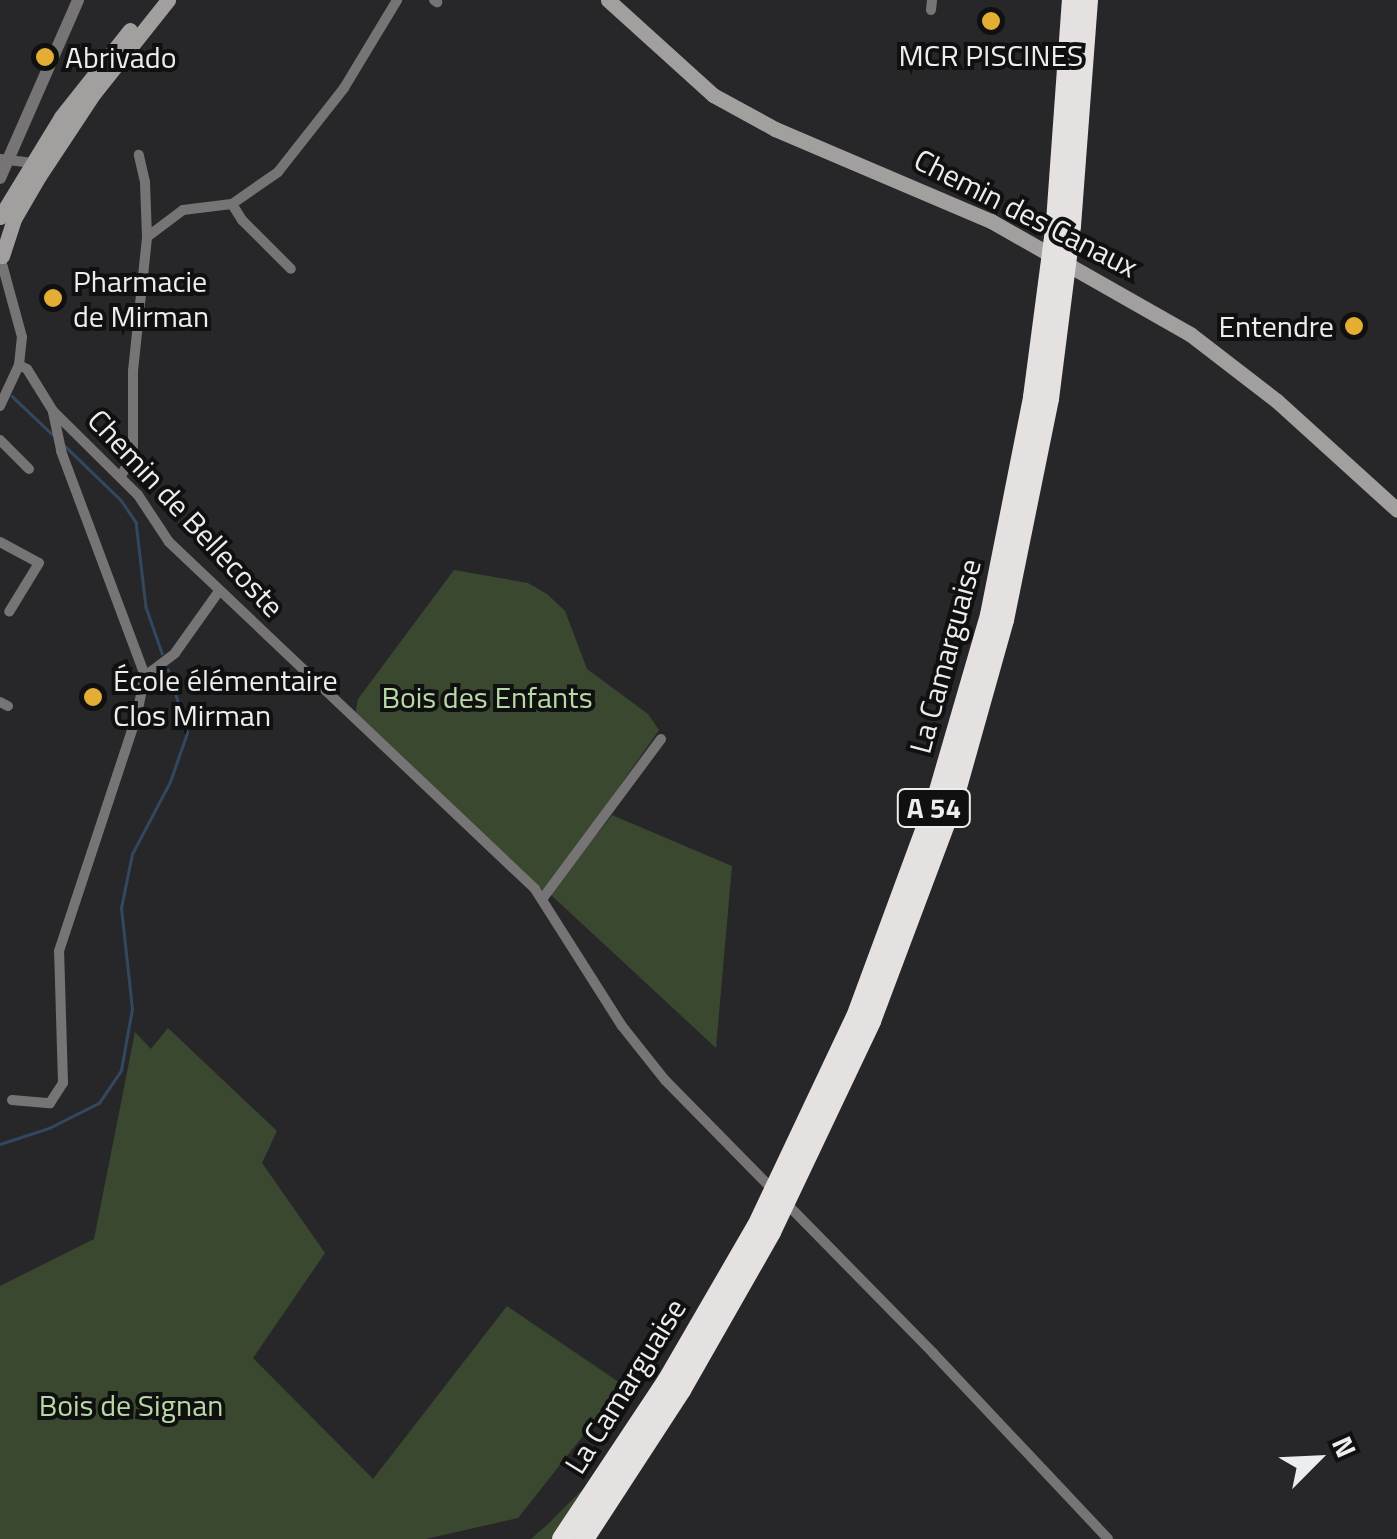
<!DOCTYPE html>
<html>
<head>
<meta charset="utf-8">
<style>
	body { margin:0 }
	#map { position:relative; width:1397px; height:1539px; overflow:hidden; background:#27272a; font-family:"Titillium Web",sans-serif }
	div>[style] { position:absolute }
	.green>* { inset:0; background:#3a4830 }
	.stream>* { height:2.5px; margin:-1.25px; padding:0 1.25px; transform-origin:1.25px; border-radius:1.25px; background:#33485f }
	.minor>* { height:10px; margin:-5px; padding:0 5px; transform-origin:5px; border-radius:5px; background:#767474 }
	.tertiary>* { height:12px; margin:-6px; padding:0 6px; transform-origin:6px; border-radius:6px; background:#767474 }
	.secondary>* { height:15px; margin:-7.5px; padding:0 7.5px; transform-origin:7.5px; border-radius:7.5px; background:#a2a09f }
	.motorway>* { height:20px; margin:-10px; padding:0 10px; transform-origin:10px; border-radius:10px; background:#e4e1e0 }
	.dots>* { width:28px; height:28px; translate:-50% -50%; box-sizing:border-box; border:5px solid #101011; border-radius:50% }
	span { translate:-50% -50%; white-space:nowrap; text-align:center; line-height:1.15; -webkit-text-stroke:8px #101011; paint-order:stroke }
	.shield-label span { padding:2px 8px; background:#101011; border:2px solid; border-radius:8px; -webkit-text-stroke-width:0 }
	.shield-label { font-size:28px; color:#ecedee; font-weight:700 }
	.poi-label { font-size:30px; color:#ecedee }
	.left { translate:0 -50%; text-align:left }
	.right { translate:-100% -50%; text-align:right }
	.street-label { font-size:30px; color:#ecedee }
	.park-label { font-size:30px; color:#b8d8a5 }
	.north { position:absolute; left:1267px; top:1409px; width:100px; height:100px; -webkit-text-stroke:8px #101011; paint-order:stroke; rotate:66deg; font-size:28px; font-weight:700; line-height:40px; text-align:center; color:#ecedee }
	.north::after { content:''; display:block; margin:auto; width:35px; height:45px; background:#ecedee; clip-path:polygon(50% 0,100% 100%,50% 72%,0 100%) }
</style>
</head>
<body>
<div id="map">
	<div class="green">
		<i style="clip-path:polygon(454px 570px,528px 583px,547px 594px,565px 611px,587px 669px,648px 714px,659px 730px,545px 892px,355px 716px,358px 699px)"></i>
		<i style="clip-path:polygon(612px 815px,732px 866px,716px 1048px,550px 894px)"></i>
		<i style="clip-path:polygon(168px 1028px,277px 1131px,262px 1163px,325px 1253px,253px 1358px,373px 1479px,507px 1306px,623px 1385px,518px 1518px,426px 1539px,0 1539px,0 1286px,94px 1239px,135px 1032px,151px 1049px)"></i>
		<i style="clip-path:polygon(584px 1488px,552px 1539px,531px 1539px,548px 1524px)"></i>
	</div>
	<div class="stream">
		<i style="left:12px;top:396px;width:55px;rotate:43.5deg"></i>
		<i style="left:65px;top:446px;width:78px;rotate:44deg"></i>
		<i style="left:121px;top:500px;width:27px;rotate:56deg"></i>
		<i style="left:136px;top:522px;width:86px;rotate:83.3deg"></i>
		<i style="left:146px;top:607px;width:49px;rotate:70.8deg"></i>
		<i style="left:0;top:1144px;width:52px;rotate:-18.1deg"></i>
		<i style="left:49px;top:1128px;width:56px;rotate:-26.6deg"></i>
		<i style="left:99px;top:1103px;width:40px;rotate:-56deg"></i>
		<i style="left:121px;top:1070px;width:62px;rotate:-79.8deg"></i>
		<i style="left:132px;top:1009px;width:102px;rotate:-96.2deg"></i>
		<i style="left:121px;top:908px;width:55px;rotate:-78.5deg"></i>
		<i style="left:132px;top:854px;width:81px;rotate:-62.2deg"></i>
		<i style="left:170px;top:782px;width:52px;rotate:-70.9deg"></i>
		<i style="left:187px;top:733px;width:66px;rotate:-106.8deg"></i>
	</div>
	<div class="minor">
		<i style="left:434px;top:0;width:4px;rotate:34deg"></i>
		<i style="left:931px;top:10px;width:10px;rotate:-84deg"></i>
		<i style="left:0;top:159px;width:33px;rotate:7deg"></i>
		<i style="left:232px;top:204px;width:19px;rotate:58deg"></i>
		<i style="left:242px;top:220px;width:69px;rotate:45deg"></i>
		<i style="left:147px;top:237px;width:45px;rotate:-36.9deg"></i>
		<i style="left:183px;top:210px;width:49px;rotate:-7deg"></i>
		<i style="left:232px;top:204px;width:56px;rotate:-34.8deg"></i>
		<i style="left:278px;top:172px;width:107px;rotate:-51.8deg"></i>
		<i style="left:344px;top:88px;width:103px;rotate:-58.9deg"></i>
		<i style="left:19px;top:365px;width:9px;rotate:27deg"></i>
		<i style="left:27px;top:369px;width:49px;rotate:58.2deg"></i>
		<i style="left:53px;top:411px;width:120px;rotate:44.7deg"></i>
		<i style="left:138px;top:495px;width:56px;rotate:56.6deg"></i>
		<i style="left:169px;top:542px;width:504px;rotate:43.47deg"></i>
		<i style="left:535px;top:889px;width:162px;rotate:57.6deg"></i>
		<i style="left:622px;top:1026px;width:69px;rotate:51.5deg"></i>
		<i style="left:665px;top:1080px;width:383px;rotate:45.5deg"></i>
		<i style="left:933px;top:1353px;width:255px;rotate:46.7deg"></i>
		<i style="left:0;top:406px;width:45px;rotate:-65.1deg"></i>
		<i style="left:19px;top:365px;width:28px;rotate:-84deg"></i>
		<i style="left:22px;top:337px;width:76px;rotate:-105.3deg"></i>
		<i style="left:53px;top:412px;width:40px;rotate:78deg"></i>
		<i style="left:61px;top:451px;width:240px;rotate:69.5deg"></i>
		<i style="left:0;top:440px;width:41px;rotate:45deg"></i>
		<i style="left:121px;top:476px;width:25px;rotate:-61deg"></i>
		<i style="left:133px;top:454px;width:83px;rotate:-90deg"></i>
		<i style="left:133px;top:371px;width:135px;rotate:-84deg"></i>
		<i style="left:147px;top:237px;width:55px;rotate:-92.1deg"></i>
		<i style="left:145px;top:182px;width:28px;rotate:-103deg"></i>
		<i style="left:0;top:542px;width:44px;rotate:28.3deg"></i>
		<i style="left:39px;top:563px;width:57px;rotate:121.5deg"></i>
		<i style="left:0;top:702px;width:9px;rotate:27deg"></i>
		<i style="left:543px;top:898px;width:198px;rotate:-53.4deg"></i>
		<i style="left:12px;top:1100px;width:38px;rotate:5deg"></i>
		<i style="left:50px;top:1103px;width:24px;rotate:-57deg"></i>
		<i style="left:63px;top:1083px;width:132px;rotate:-91.7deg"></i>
		<i style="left:59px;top:951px;width:245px;rotate:-71.7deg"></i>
		<i style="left:136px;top:718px;width:43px;rotate:-77.9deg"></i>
		<i style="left:145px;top:676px;width:38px;rotate:-37deg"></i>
		<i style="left:175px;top:653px;width:76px;rotate:-54.6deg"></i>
	</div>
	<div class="tertiary">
		<i style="left:0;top:178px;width:194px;rotate:-66.3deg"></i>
	</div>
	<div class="secondary">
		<i style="left:608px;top:0;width:142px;rotate:42.1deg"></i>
		<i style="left:713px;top:95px;width:71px;rotate:28.7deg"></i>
		<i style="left:775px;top:129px;width:235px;rotate:23.1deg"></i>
		<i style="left:991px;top:221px;width:229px;rotate:29.6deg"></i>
		<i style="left:1190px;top:334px;width:110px;rotate:37.6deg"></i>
		<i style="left:1277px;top:401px;width:162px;rotate:42.2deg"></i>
		<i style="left:0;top:217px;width:117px;rotate:-58.6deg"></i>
		<i style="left:61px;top:117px;width:111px;rotate:-51.6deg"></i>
		<i style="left:2px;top:256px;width:39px;rotate:-72deg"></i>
		<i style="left:14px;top:219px;width:50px;rotate:-59.8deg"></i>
		<i style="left:39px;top:176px;width:100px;rotate:-56.5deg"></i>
		<i style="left:94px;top:93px;width:119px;rotate:-51.5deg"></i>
	</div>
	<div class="motorway">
		<i style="left:562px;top:1539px;width:190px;rotate:-56.4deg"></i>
		<i style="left:667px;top:1381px;width:179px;rotate:-59.9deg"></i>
		<i style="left:757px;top:1226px;width:231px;rotate:-64.7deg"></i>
		<i style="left:856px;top:1017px;width:230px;rotate:-69.7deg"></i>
		<i style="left:936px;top:801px;width:194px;rotate:-73.8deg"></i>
		<i style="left:990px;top:615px;width:222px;rotate:-78.8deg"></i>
		<i style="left:1033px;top:397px;width:177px;rotate:-82.5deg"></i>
		<i style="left:1056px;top:222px;width:223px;rotate:-85.9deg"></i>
		<i style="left:584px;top:1539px;width:178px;rotate:-56.9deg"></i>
		<i style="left:681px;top:1390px;width:182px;rotate:-60.3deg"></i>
		<i style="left:771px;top:1232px;width:233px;rotate:-64.6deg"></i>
		<i style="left:871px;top:1021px;width:231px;rotate:-69.4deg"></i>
		<i style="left:952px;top:805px;width:192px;rotate:-74.3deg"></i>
		<i style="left:1004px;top:620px;width:226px;rotate:-78.5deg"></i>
		<i style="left:1049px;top:399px;width:174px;rotate:-82.8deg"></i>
		<i style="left:1071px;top:226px;width:227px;rotate:-85.7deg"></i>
	</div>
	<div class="dots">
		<i style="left:991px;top:21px;background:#e4ae35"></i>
		<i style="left:45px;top:57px;background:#e4ae35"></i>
		<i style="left:53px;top:298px;background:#e4ae35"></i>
		<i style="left:1354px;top:326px;background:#e4ae35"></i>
		<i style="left:93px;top:697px;background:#e4ae35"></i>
	</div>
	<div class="shield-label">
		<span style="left:934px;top:808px">A 54</span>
	</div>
	<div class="poi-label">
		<span style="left:991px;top:55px">MCR PISCINES</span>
		<span class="left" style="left:65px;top:57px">Abrivado</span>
		<span class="left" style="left:73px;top:298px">Pharmacie<br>de Mirman</span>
		<span class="right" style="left:1334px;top:326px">Entendre</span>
		<span class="left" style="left:113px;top:697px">École élémentaire<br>Clos Mirman</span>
	</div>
	<div class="street-label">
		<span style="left:1026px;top:213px;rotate:27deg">Chemin des Canaux</span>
		<span style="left:186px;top:513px;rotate:47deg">Chemin de Bellecoste</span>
		<span style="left:945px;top:656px;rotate:-75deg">La Camarguaise</span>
		<span style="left:625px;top:1386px;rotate:-58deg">La Camarguaise</span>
	</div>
	<div class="park-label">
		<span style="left:487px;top:697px">Bois des Enfants</span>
		<span style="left:131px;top:1405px">Bois de Signan</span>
	</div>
	<div class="north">N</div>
</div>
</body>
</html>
